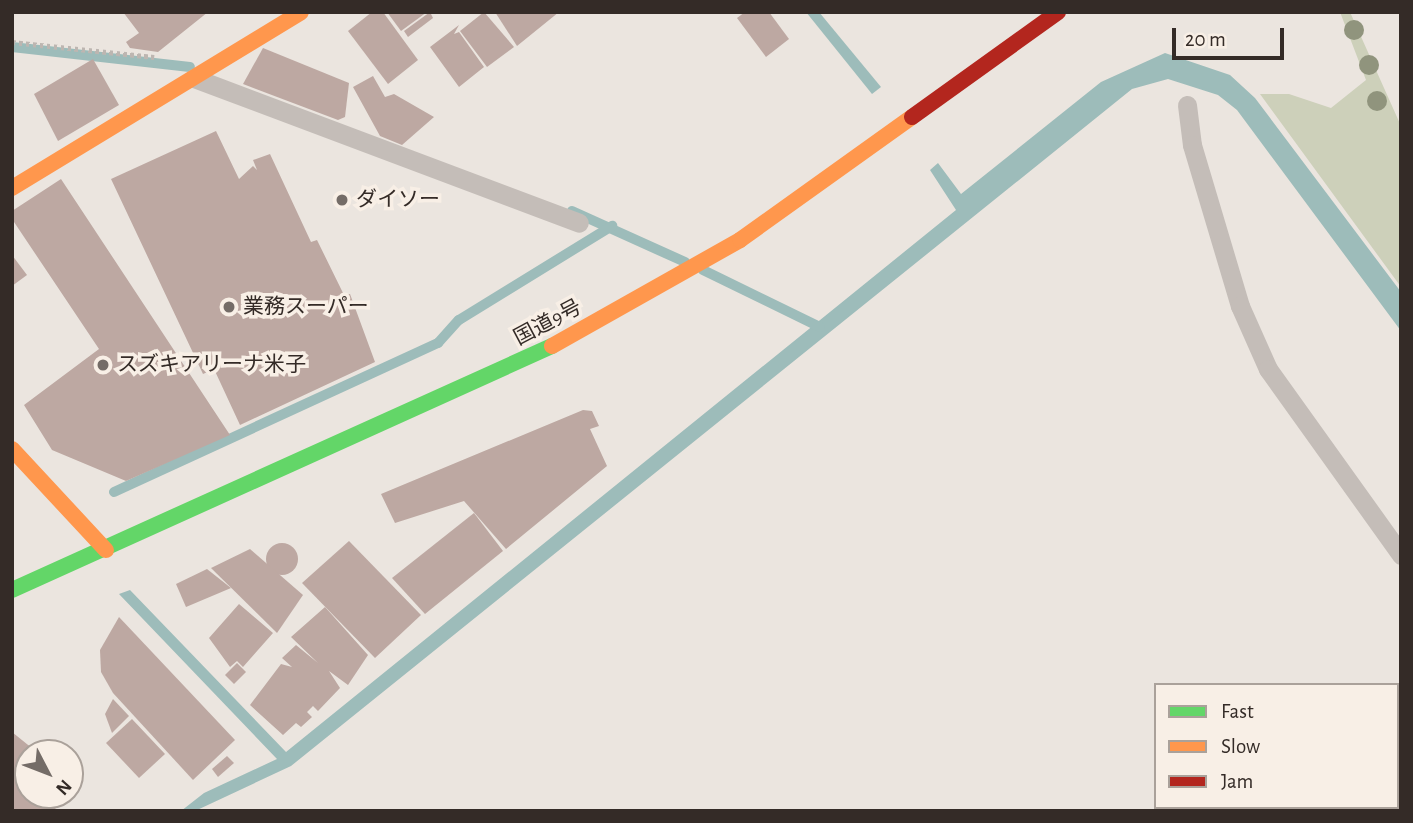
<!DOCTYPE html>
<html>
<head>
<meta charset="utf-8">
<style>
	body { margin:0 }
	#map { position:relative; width:1413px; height:823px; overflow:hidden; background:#ebe5df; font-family:"Alegreya Sans","Noto Sans JP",sans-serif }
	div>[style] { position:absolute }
	.green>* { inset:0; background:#cdd0ba }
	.water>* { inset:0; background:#9dbcba }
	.stream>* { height:10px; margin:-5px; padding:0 5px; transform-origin:5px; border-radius:5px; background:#9dbcba }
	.building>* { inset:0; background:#bda8a2 }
	.round { border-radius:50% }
	.path>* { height:4.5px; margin-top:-2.25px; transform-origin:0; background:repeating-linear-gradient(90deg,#bdb6b1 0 3.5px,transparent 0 7px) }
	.lane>* { height:19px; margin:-9.5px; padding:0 9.5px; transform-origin:9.5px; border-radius:9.5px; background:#c4bdb8 }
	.fast>* { height:16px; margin:-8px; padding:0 8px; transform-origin:8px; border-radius:8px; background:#63d668 }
	.slow>* { height:16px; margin:-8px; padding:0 8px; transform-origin:8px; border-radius:8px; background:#ff974d }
	.jam>* { height:16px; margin:-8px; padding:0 8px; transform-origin:8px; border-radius:8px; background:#b3261e }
	.trees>* { width:20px; height:20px; margin:-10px; border-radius:50%; background:#90947d }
	.dots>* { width:19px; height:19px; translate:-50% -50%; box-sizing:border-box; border:4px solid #f8efe6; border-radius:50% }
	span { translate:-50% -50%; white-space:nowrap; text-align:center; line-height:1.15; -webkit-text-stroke:7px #f8efe6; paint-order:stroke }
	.poi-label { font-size:21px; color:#342b27 }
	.left { translate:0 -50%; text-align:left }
	.street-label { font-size:21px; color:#342b27 }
	.frame { position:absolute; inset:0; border:14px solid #342b27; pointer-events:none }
	.legend { position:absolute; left:1154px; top:683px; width:245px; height:126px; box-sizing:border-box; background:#f8efe6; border:2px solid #aaa19a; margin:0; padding:9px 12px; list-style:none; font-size:21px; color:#342b27 }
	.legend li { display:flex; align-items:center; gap:14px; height:35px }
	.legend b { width:35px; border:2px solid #aaa19a }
	.north { position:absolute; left:14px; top:739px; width:70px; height:70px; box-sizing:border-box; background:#f8efe6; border:2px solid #aaa19a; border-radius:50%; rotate:132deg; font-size:19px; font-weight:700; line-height:28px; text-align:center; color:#342b27 }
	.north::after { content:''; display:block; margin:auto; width:24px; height:32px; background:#746c67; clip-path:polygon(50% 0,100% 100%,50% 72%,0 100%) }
	.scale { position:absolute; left:1172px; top:28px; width:112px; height:32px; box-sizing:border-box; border:4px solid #342b27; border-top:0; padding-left:9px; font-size:21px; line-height:24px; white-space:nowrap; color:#342b27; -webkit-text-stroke:5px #f8efe6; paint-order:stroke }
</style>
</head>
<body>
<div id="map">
	<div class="green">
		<i style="clip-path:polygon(1340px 12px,1350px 12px,1401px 126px,1401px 287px,1260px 94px,1289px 94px,1331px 108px,1366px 80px)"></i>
	</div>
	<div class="water">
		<i style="clip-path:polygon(806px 12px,819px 12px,881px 87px,872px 94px)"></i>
		<i style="clip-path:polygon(1165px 53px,1230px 75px,1255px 98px,1401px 292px,1401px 331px,1237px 110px,1218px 95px,1168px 79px,1132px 89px,291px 766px,195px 811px,181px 811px,204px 793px,277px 759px,119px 594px,130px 590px,286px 752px,956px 210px,930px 170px,938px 163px,961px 194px,1101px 82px)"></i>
	</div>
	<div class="stream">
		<i style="left:12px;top:47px;width:179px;rotate:6.4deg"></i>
		<i style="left:572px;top:211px;width:124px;rotate:24.3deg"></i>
		<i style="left:703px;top:270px;width:130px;rotate:26deg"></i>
		<i style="left:114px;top:492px;width:357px;rotate:-24.7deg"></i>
		<i style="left:438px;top:343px;width:31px;rotate:-48deg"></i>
		<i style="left:459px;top:320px;width:180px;rotate:-31.6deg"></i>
	</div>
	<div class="building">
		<i style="clip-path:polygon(123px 12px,208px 12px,158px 52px,130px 48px,126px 42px,139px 33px)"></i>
		<i style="clip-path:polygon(372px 12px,383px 12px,418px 60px,388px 84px,348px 31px)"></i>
		<i style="clip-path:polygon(387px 12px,427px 12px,401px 31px)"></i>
		<i style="clip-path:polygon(430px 12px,433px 18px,408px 37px,404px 31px)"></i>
		<i style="clip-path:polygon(484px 12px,514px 47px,487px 67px,460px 31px)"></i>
		<i style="clip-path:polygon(495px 12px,559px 12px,517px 46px)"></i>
		<i style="clip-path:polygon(745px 12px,769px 12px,789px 39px,766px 57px,737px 18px)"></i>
		<i style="clip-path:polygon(459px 25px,454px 34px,459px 32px,484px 67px,459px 87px,430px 47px)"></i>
		<i style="clip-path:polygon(263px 48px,349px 83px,345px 117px,338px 120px,243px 84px)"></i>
		<i style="clip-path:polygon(93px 59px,119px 105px,58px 141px,34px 94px)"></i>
		<i style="clip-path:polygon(373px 76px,385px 97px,394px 94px,434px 117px,402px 145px,380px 136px,353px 87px)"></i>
		<i style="clip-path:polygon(216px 131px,239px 179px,253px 166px,257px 170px,253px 160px,270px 154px,311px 242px,317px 240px,344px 295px,350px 294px,375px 362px,240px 425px,214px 369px,203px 374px,111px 179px)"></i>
		<i style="clip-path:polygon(61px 179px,230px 435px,126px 481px,52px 450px,24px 405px,99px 349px,12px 219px,12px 211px)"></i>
		<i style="clip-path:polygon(12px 255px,27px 275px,12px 286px)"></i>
		<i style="clip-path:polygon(583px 410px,592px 411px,599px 426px,590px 429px,607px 466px,506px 549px,464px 501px,395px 523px,381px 494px)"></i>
		<i style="clip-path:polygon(474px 513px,503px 551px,425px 614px,392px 578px)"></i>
		<i style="clip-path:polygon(349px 541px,421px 615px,375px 658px,302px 583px)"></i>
		<i class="round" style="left:266px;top:543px;width:32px;height:32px"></i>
		<i style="clip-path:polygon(250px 549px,303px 595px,277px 633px,211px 568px)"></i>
		<i style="clip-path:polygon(207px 569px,231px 588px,186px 607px,176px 584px)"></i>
		<i style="clip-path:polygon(239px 604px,273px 633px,243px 667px,237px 661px,230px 667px,209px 638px)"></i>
		<i style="clip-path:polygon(325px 607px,368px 655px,348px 685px,329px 671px,340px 688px,318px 711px,313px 706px,307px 712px,312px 717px,301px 727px,296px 723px,283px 735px,250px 705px,281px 664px,292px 667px,282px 658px,296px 645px,318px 663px,291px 637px)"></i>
		<i style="clip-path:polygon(119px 617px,235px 740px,193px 780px,113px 693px,101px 672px,100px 650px)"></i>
		<i style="clip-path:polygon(237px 663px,246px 672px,234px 684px,225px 675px)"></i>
		<i style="clip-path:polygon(113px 699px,129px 716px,112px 733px,105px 714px)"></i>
		<i style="clip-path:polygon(132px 719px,165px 754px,139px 778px,106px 743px)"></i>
		<i style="clip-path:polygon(12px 732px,38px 753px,28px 753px,28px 795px,52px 795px,47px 800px,58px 811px,12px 811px)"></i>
		<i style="clip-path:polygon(227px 756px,234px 763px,218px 777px,212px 769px)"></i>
	</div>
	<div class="path">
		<i style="left:12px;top:42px;width:143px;rotate:6deg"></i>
	</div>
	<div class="lane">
		<i style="left:194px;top:78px;width:411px;rotate:20.6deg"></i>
		<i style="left:1187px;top:105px;width:40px;rotate:82.9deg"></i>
		<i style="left:1192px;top:145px;width:168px;rotate:73.4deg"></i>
		<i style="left:1240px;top:306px;width:69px;rotate:66deg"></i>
		<i style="left:1268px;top:369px;width:229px;rotate:54.4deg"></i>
	</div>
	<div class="fast">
		<i style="left:12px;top:590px;width:593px;rotate:-24.32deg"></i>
	</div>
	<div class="slow">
		<i style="left:12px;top:188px;width:338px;rotate:-31.3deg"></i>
		<i style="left:552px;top:346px;width:216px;rotate:-29.4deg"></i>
		<i style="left:740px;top:240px;width:211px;rotate:-35.6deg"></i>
		<i style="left:12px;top:449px;width:138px;rotate:47.1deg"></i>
	</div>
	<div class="jam">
		<i style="left:912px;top:117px;width:180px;rotate:-35.7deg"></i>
	</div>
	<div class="trees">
		<i style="left:1354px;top:30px"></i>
		<i style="left:1369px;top:65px"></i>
		<i style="left:1377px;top:101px"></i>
	</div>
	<div class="dots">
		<i style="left:342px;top:200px;background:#746c67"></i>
		<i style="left:229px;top:307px;background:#746c67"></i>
		<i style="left:103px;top:365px;background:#746c67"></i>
	</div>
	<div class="poi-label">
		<span class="left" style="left:356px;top:200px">ダイソー</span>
		<span class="left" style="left:243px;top:307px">業務スーパー</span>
		<span class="left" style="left:117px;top:365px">スズキアリーナ米子</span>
	</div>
	<div class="street-label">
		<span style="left:548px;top:323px;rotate:-28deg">国道9号</span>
	</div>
	<div class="frame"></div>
	<ul class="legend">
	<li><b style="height:9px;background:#63d668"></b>Fast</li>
	<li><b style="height:9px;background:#ff974d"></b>Slow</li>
	<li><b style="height:9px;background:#b3261e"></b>Jam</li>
	</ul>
	<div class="north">N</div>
	<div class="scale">20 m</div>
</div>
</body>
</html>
